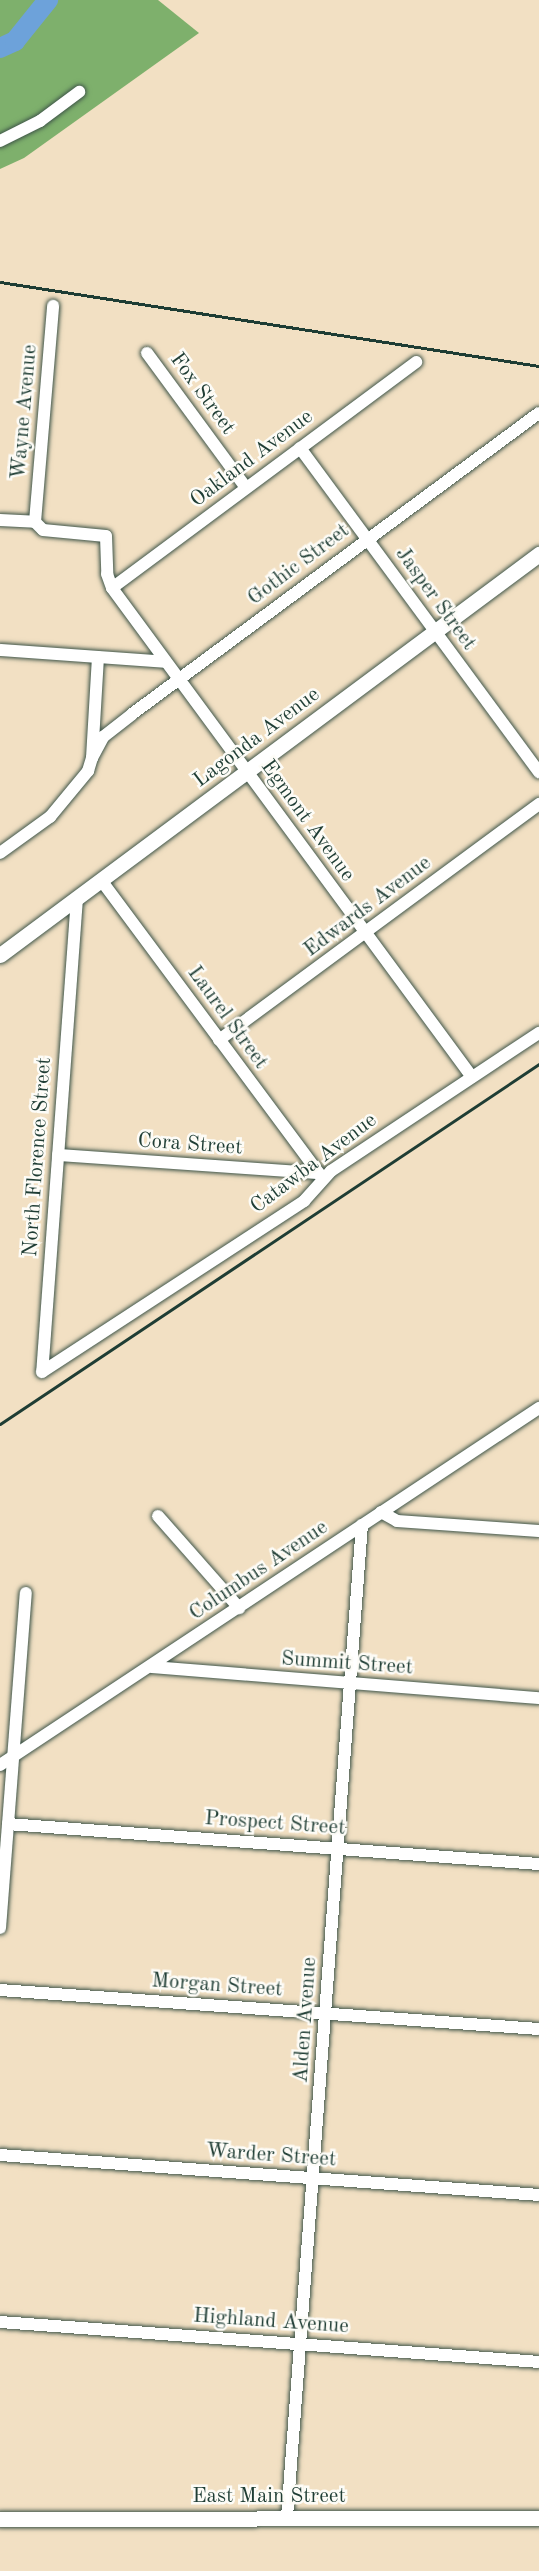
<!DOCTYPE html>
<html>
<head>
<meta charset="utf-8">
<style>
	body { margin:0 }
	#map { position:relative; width:539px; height:2571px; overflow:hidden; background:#f2e0c3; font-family:"Old Standard TT",serif }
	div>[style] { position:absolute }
	.forest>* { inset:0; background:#7eb06c }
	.river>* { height:20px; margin:-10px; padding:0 10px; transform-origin:10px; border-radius:10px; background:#6da2da }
	.roads { filter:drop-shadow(0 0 2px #3f5549) drop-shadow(0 0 2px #3f5549) }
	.minor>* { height:12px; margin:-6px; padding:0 6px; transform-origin:6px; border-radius:6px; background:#fff }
	.major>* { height:15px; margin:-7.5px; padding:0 7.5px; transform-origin:7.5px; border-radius:7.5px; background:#fff }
	.rail>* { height:3px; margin:-1.5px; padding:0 1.5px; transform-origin:1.5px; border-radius:1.5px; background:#1f3d34 }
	span { translate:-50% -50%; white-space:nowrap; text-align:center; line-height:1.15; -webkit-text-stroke:5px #fdfcf7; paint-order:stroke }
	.street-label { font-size:21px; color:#1f3d34 }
</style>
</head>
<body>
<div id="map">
	<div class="forest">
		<i style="clip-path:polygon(0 0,158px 0,199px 33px,24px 158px,0 169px)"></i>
	</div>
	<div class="river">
		<i style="left:0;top:48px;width:17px;rotate:-25deg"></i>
		<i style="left:15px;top:41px;width:53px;rotate:-51.2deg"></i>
	</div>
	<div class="roads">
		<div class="minor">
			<i style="left:0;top:141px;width:45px;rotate:-26.6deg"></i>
			<i style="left:40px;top:121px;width:49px;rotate:-36.6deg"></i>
			<i style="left:147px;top:353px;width:167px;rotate:53.7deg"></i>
			<i style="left:300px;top:448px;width:403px;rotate:53.6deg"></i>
			<i style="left:0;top:520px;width:35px;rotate:3deg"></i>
			<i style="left:35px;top:522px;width:11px;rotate:45deg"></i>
			<i style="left:43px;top:530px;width:63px;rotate:5.4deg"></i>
			<i style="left:106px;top:536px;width:38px;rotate:88deg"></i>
			<i style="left:107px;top:574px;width:15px;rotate:70deg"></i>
			<i style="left:112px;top:588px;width:607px;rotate:53.64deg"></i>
			<i style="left:35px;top:522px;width:217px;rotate:-85.2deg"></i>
			<i style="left:112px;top:588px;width:379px;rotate:-36.6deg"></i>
			<i style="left:0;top:650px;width:166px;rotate:4.1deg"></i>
			<i style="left:92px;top:758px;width:24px;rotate:-62deg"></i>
			<i style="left:103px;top:737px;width:37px;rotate:-38deg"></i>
			<i style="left:132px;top:714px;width:506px;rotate:-36.49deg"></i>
			<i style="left:0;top:853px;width:62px;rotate:-35.8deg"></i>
			<i style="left:50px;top:817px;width:60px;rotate:-50.4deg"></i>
			<i style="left:88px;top:771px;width:14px;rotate:-73deg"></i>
			<i style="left:92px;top:758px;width:101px;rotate:-86.6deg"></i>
			<i style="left:101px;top:880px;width:371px;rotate:53.4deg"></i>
			<i style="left:77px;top:898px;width:475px;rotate:94.2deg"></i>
			<i style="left:42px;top:1372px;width:313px;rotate:-33.1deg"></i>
			<i style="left:304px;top:1201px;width:40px;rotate:-48deg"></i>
			<i style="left:331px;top:1171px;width:250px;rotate:-33.6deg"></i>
			<i style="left:219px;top:1040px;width:398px;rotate:-36.4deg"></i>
			<i style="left:58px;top:1155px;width:261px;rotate:4deg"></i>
			<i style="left:381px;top:1512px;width:18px;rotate:29deg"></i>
			<i style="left:397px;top:1521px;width:142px;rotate:4deg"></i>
			<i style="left:158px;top:1516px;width:123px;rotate:48.6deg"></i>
			<i style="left:152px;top:1667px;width:388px;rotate:4.6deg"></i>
			<i style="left:0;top:1765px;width:647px;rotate:-33.52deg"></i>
			<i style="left:8px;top:1824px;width:533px;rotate:4.31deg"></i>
			<i style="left:0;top:1928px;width:336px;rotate:-85.6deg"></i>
			<i style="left:0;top:1990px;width:540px;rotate:4.14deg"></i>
			<i style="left:0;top:2155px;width:540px;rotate:4.24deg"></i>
			<i style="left:0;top:2322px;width:540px;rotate:4.24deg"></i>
			<i style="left:287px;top:2517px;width:995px;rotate:-85.68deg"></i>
		</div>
		<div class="major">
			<i style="left:0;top:955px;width:672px;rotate:-36.65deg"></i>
			<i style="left:0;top:2519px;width:539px;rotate:-0.11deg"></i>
		</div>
	</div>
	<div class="rail">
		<i style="left:0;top:282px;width:546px;rotate:8.86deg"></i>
		<i style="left:0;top:1424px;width:648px;rotate:-33.74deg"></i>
	</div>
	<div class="street-label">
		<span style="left:202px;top:394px;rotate:54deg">Fox Street</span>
		<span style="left:25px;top:412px;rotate:-85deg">Wayne Avenue</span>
		<span style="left:252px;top:459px;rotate:-37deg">Oakland Avenue</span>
		<span style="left:299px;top:565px;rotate:-37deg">Gothic Street</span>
		<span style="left:435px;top:599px;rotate:54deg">Jasper Street</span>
		<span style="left:257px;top:738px;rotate:-37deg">Lagonda Avenue</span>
		<span style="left:307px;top:821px;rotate:54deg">Egmont Avenue</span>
		<span style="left:368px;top:907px;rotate:-37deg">Edwards Avenue</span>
		<span style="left:227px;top:1018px;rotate:54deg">Laurel Street</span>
		<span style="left:190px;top:1145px;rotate:4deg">Cora Street</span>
		<span style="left:38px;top:1157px;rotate:-86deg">North Florence Street</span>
		<span style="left:314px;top:1164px;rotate:-37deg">Catawba Avenue</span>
		<span style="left:259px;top:1571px;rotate:-34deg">Columbus Avenue</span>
		<span style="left:347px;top:1664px;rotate:4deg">Summit Street</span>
		<span style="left:275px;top:1824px;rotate:4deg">Prospect Street</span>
		<span style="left:217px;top:1986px;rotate:4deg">Morgan Street</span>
		<span style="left:306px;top:2020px;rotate:-86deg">Alden Avenue</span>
		<span style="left:271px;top:2156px;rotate:4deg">Warder Street</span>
		<span style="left:271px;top:2322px;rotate:4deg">Highland Avenue</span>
		<span style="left:269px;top:2497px">East Main Street</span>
	</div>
</div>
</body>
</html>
